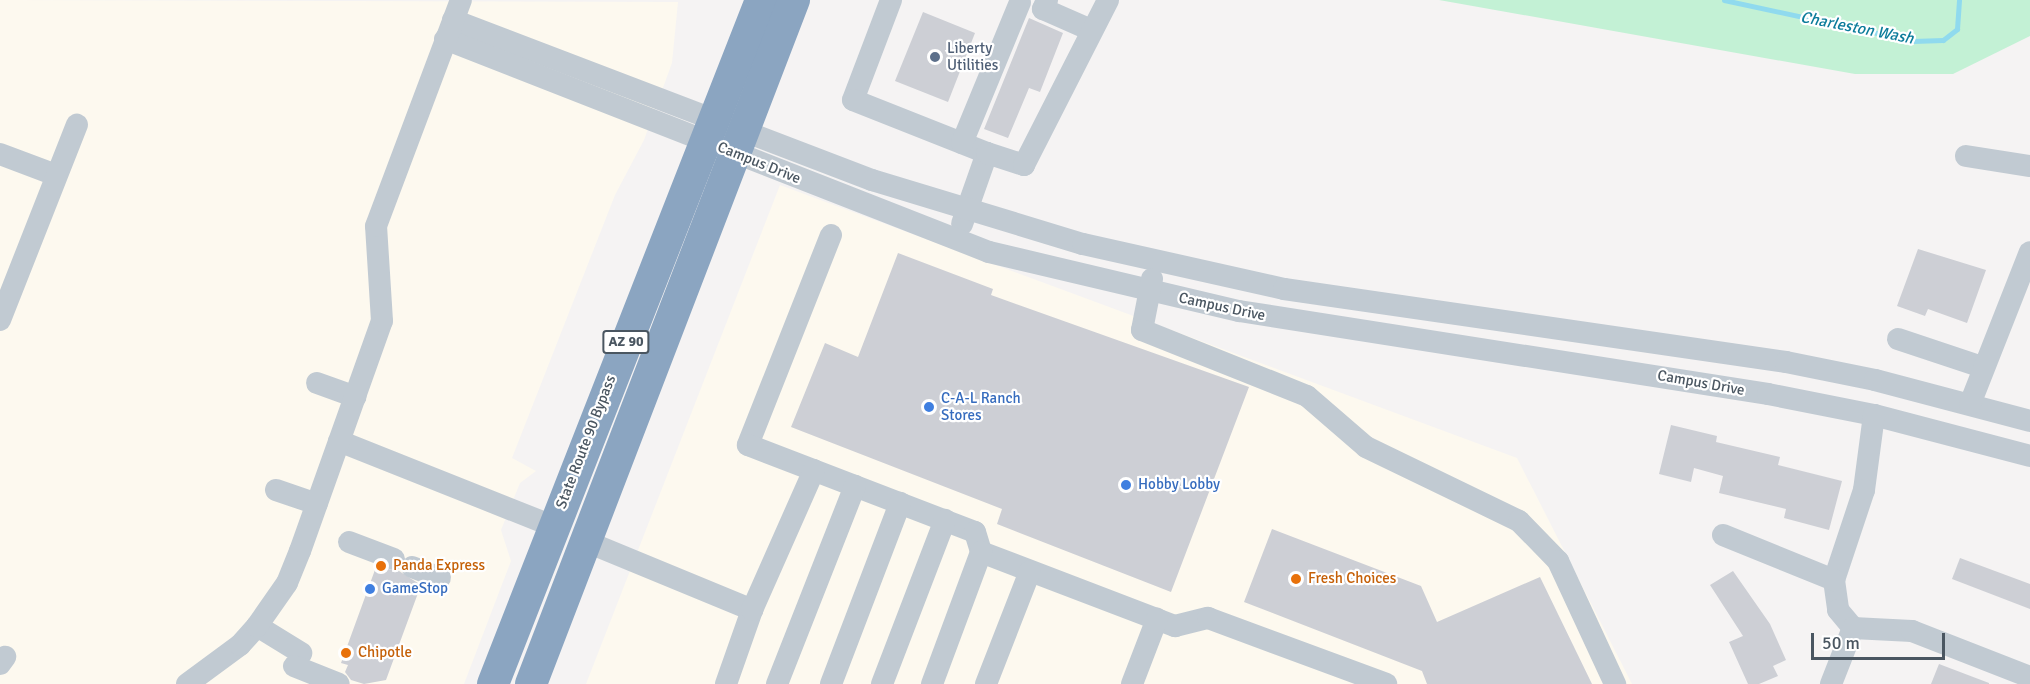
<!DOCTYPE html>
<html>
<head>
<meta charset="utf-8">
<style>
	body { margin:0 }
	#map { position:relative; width:2030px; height:684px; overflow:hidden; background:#f5f3f3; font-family:Signika,sans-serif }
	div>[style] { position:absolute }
	.commercial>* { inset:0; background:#fdf9ef }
	.green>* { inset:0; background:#c3f1d5 }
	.stream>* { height:5px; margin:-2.5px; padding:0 2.5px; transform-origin:2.5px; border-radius:2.5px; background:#90daee }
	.building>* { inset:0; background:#cdcfd5 }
	.minor>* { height:22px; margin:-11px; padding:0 11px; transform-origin:11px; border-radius:11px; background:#c1cad2 }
	.highway>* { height:32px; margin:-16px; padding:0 16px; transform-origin:16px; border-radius:16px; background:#8ba5c1 }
	.dots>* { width:16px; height:16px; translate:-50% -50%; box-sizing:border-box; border:3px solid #fff; border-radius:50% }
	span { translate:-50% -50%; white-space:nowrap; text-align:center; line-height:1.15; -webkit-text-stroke:4.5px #fff; paint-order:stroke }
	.shield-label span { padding:2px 4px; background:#fff; border:2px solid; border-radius:4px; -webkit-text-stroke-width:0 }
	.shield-label { font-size:14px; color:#4a5661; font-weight:700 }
	.service-label { font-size:15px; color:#4e5e75 }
	.left { translate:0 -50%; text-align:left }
	.street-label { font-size:15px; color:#4a5661 }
	.shop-label { font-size:15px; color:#366cbe }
	.food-label { font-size:15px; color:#c56008 }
	.water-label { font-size:16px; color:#0c7c9b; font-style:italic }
	.scale { position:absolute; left:1811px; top:633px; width:134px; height:27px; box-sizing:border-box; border:3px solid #4a5661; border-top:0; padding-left:8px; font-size:18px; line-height:21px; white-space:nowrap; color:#4a5661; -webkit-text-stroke:4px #fff; paint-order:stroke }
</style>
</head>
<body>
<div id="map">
	<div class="commercial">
		<i style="clip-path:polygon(0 0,678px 2px,672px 63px,644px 140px,615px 195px,512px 458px,536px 471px,520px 483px,501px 530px,511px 561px,464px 684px,0 684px)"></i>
		<i style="clip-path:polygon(780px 185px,1517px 458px,1632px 684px,586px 684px)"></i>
	</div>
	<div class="green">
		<i style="clip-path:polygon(1439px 0,2030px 0,2030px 36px,1953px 74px,1855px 74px)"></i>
	</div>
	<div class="stream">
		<i style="left:1724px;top:0;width:193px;rotate:12.2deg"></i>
		<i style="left:1913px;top:41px;width:30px;rotate:-2deg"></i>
		<i style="left:1943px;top:40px;width:18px;rotate:-38deg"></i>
		<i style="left:1957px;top:29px;width:29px;rotate:-86deg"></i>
	</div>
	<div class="building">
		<i style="clip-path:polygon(923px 12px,975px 33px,948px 102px,895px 81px)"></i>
		<i style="clip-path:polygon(1029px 18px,1063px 33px,1040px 92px,1029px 88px,1008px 138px,984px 129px)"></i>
		<i style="clip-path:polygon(1918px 249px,1986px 270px,1967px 323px,1928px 309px,1925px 316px,1897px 306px)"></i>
		<i style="clip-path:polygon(898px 253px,993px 289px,991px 295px,1249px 387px,1171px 592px,997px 524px,1002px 509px,791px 427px,825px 343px,858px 357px)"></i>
		<i style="clip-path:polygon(1671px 425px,1717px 436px,1716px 442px,1780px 457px,1778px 465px,1842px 481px,1829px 530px,1784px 518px,1786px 509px,1719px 493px,1723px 476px,1694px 468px,1691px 482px,1659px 474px)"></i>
		<i style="clip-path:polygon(1272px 529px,1421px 586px,1437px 622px,1540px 577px,1592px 684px,1427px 684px,1422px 671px,1244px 602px)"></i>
		<i style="clip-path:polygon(1960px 558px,2030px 584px,2030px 609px,1952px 579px)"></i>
		<i style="clip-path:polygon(376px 567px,399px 571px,421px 585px,386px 680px,364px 684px,351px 680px,345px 672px,348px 665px,341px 663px)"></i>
		<i style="clip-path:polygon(1733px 571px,1770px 624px,1786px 660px,1773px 666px,1778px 676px,1759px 684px,1748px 684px,1729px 642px,1743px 636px,1710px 585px)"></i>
		<i style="clip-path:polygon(1939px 664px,1989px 683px,1989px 684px,1931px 684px)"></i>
	</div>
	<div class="minor">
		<i style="left:891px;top:0;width:107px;rotate:110.8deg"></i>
		<i style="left:853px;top:100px;width:144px;rotate:21.6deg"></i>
		<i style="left:987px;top:153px;width:75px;rotate:109.4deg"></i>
		<i style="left:1047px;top:0;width:10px;rotate:114deg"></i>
		<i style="left:1043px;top:9px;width:52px;rotate:23.6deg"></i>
		<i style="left:453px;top:20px;width:449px;rotate:20.9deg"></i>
		<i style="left:872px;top:180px;width:220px;rotate:16.9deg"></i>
		<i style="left:1083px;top:244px;width:206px;rotate:12.6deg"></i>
		<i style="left:1284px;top:289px;width:507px;rotate:8.27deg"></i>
		<i style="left:1786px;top:362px;width:91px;rotate:11.4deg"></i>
		<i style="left:1875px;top:380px;width:160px;rotate:14.8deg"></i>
		<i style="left:445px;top:39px;width:584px;rotate:21.38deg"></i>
		<i style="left:989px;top:252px;width:257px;rotate:13.3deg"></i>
		<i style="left:1239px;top:311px;width:535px;rotate:8.92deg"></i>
		<i style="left:1768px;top:394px;width:108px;rotate:11.2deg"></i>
		<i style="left:1874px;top:415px;width:161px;rotate:14.7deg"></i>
		<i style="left:962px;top:143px;width:152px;rotate:-67.6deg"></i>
		<i style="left:987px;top:153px;width:39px;rotate:18deg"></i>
		<i style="left:1024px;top:165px;width:185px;rotate:-63deg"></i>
		<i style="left:0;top:154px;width:60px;rotate:20.6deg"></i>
		<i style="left:1966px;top:156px;width:65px;rotate:8.9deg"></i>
		<i style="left:831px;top:235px;width:226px;rotate:111.6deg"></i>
		<i style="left:748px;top:445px;width:243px;rotate:21deg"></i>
		<i style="left:975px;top:532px;width:21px;rotate:73deg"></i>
		<i style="left:981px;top:552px;width:208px;rotate:20.9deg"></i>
		<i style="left:1175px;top:626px;width:34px;rotate:-14deg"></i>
		<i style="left:1208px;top:618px;width:190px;rotate:20.3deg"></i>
		<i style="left:1152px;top:279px;width:52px;rotate:101.1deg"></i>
		<i style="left:1142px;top:330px;width:178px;rotate:21.8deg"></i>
		<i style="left:1307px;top:396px;width:78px;rotate:40.8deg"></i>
		<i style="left:1366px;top:447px;width:170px;rotate:25.8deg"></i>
		<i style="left:1519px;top:521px;width:56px;rotate:45.7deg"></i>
		<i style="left:1558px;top:561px;width:136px;rotate:65.1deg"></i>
		<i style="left:0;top:320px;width:210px;rotate:-68.5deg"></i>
		<i style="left:1898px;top:339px;width:89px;rotate:18.4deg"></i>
		<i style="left:317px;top:383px;width:41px;rotate:19.7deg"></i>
		<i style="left:1970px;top:404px;width:163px;rotate:-68.5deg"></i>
		<i style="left:1874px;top:415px;width:76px;rotate:97.6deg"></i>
		<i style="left:1864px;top:490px;width:95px;rotate:108.4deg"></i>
		<i style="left:1834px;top:580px;width:30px;rotate:82deg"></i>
		<i style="left:1838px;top:610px;width:23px;rotate:50deg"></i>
		<i style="left:1853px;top:628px;width:59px;rotate:2.9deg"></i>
		<i style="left:1912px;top:631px;width:127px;rotate:21.3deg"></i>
		<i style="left:339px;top:441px;width:230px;rotate:21.7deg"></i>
		<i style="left:276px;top:490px;width:43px;rotate:18.9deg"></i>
		<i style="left:1723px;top:535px;width:120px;rotate:22.1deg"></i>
		<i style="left:585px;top:541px;width:181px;rotate:22.4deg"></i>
		<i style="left:349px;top:542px;width:48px;rotate:20.7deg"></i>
		<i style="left:412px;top:567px;width:30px;rotate:21deg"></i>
		<i style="left:257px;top:626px;width:52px;rotate:31.5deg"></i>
		<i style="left:0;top:664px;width:9px;rotate:-54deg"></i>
		<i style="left:294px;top:666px;width:48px;rotate:21.8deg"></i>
		<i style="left:187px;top:684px;width:66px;rotate:-36.3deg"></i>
		<i style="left:240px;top:645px;width:25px;rotate:-48deg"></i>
		<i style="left:257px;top:626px;width:52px;rotate:-55.1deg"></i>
		<i style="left:287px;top:583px;width:35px;rotate:-68deg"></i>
		<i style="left:300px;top:551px;width:244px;rotate:-70.4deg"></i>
		<i style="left:382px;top:321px;width:95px;rotate:-93.6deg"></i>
		<i style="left:376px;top:226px;width:241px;rotate:-69.4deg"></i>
		<i style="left:726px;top:684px;width:78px;rotate:-70.6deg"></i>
		<i style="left:752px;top:610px;width:153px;rotate:-66.1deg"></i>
		<i style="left:777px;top:684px;width:213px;rotate:-68.5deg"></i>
		<i style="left:831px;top:684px;width:194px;rotate:-69.1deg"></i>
		<i style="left:882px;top:684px;width:176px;rotate:-69deg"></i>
		<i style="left:932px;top:684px;width:141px;rotate:-69.6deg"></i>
		<i style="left:986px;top:684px;width:121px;rotate:-68.7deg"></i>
		<i style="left:1132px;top:684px;width:70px;rotate:-69deg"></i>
		<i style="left:1831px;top:684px;width:60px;rotate:-68.6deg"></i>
	</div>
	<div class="highway">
		<i style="left:493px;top:684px;width:735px;rotate:-68.6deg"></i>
		<i style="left:531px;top:684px;width:733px;rotate:-68.97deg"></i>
	</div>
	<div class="dots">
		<i style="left:935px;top:57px;background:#5c6f8a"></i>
		<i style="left:929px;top:407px;background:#3f7fe0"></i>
		<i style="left:1126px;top:485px;background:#3f7fe0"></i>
		<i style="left:381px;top:566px;background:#e8710a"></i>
		<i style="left:1296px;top:579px;background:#e8710a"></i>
		<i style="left:370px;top:589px;background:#3f7fe0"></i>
		<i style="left:346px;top:653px;background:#e8710a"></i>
	</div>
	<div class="shield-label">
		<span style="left:626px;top:342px">AZ 90</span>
	</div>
	<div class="service-label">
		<span class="left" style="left:947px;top:57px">Liberty<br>Utilities</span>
	</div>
	<div class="street-label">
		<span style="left:759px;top:163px;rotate:22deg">Campus Drive</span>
		<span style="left:1222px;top:307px;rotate:12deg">Campus Drive</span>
		<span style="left:1701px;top:383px;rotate:10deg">Campus Drive</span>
		<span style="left:586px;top:442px;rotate:-69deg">State Route 90 Bypass</span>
	</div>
	<div class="shop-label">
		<span class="left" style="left:941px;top:407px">C-A-L Ranch<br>Stores</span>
		<span class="left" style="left:1138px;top:485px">Hobby Lobby</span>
		<span class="left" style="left:382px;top:589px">GameStop</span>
	</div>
	<div class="food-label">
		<span class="left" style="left:393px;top:566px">Panda Express</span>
		<span class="left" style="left:1308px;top:579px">Fresh Choices</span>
		<span class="left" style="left:358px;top:653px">Chipotle</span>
	</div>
	<div class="water-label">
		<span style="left:1857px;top:28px;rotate:11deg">Charleston Wash</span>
	</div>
	<div class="scale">50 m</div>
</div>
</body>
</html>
